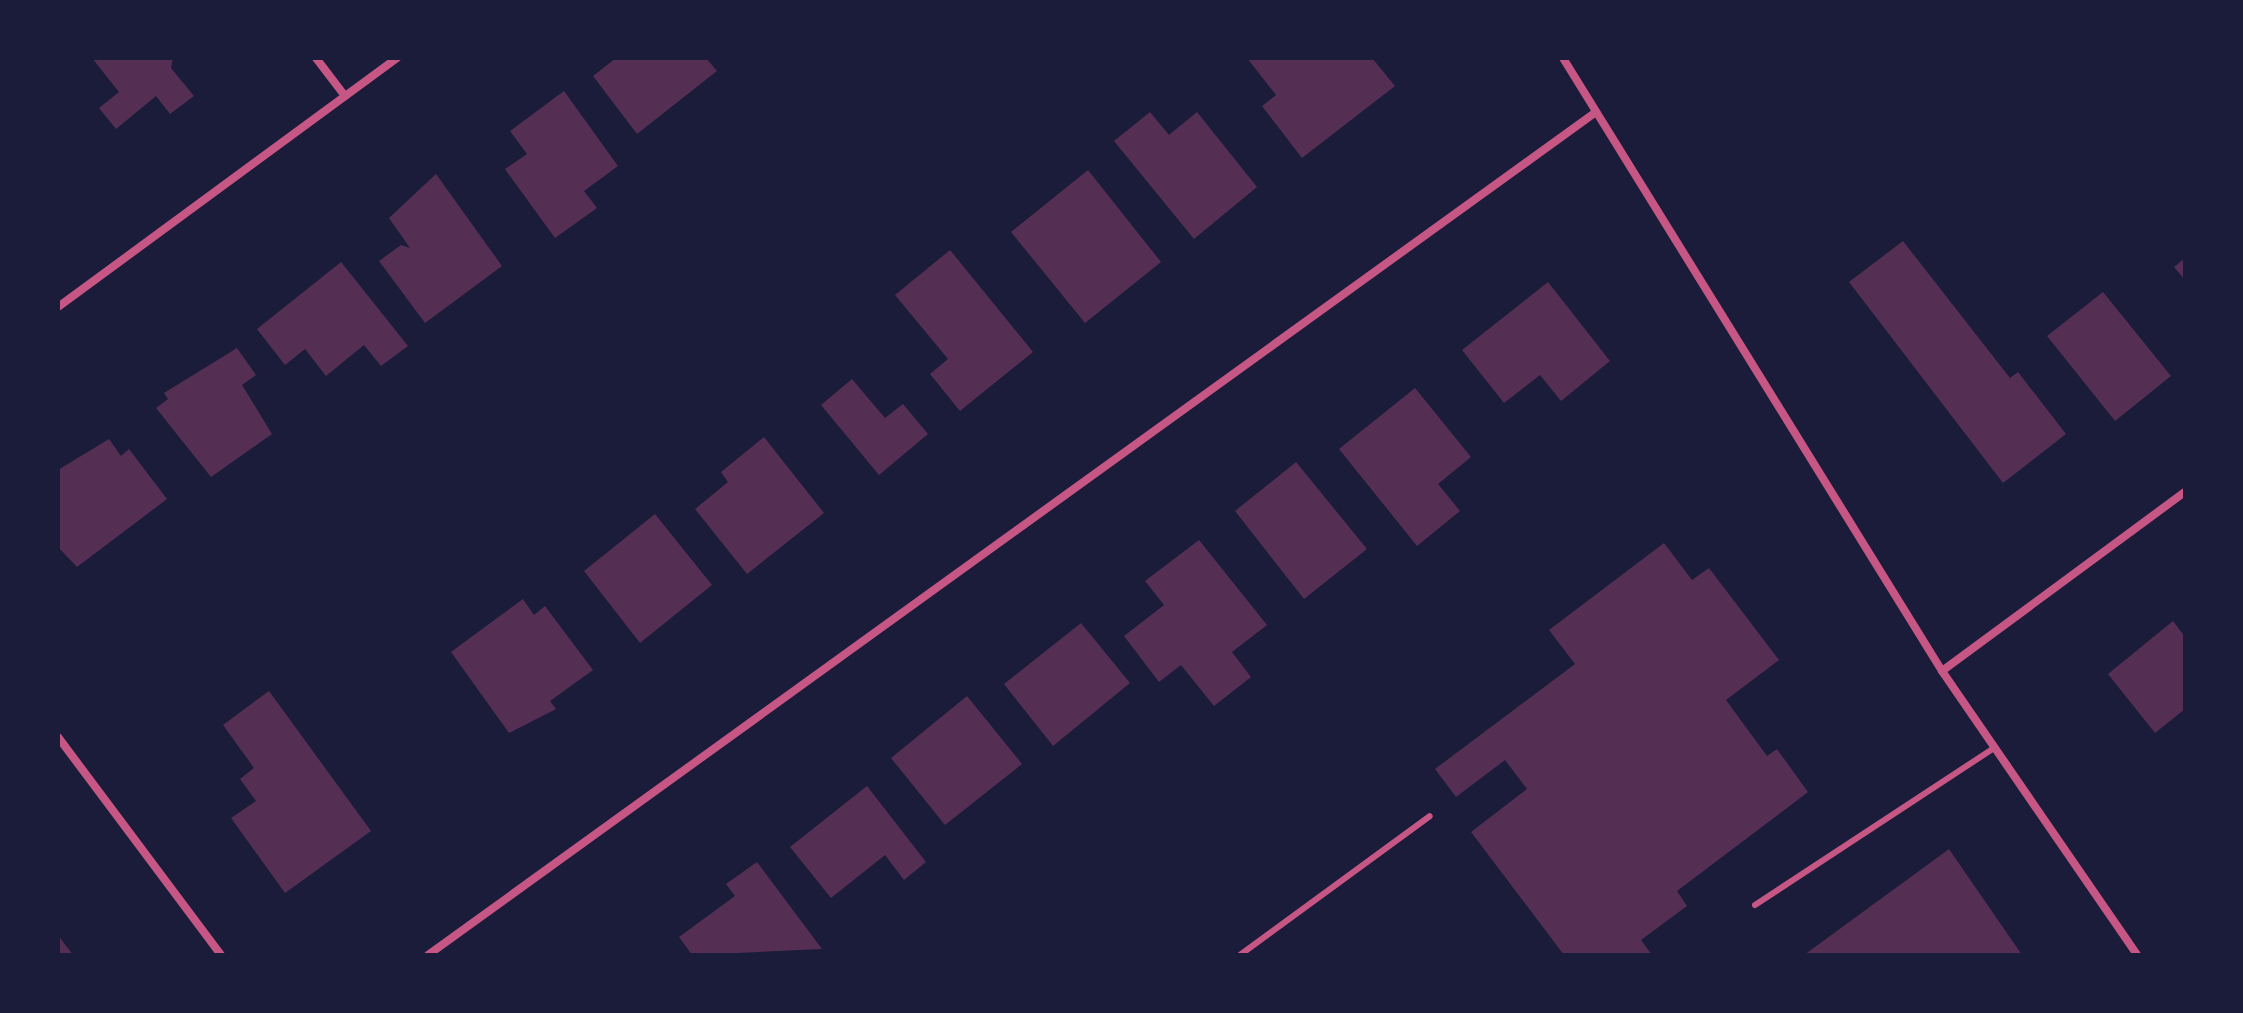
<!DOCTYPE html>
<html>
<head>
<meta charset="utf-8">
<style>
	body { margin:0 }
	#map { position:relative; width:2243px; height:1013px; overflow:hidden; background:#1b1b3a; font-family:Signika,sans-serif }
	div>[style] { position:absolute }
	.building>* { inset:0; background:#542f53 }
	.service>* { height:6px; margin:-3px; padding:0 3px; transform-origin:3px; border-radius:3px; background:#c65784 }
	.minor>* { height:8px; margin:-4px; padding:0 4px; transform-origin:4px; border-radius:4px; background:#c65784 }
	span { translate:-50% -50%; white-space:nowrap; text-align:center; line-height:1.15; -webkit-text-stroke:6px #1b1b3a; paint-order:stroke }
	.frame { position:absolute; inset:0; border:60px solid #1b1b3a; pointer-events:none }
</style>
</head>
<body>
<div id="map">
	<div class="building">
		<i style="clip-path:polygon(92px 58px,173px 58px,171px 68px,194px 96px,170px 114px,156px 96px,116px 129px,99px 108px,119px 92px)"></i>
		<i style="clip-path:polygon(616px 58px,706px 58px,717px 71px,637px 134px,593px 76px)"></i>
		<i style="clip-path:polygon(1247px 58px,1372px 58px,1395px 86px,1302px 158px,1262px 106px,1276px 95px)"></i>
		<i style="clip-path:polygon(564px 91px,618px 166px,584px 191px,597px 208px,555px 238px,505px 169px,527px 154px,510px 131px)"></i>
		<i style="clip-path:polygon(1150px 112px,1169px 135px,1197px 112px,1257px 187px,1194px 239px,1114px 141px)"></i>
		<i style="clip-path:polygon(1088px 170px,1161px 262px,1085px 323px,1011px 232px)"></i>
		<i style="clip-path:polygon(436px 174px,502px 266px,425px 323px,379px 261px,401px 245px,410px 248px,389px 218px)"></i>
		<i style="clip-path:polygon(1903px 241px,2010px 378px,2018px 372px,2066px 434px,2003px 483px,1849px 282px)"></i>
		<i style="clip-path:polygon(950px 250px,1033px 352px,960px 411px,930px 374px,948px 359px,895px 295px)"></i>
		<i style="clip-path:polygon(2185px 258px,2185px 280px,2174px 267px)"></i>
		<i style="clip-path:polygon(341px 262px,408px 346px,381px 366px,364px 345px,326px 376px,305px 349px,285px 365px,257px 329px)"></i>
		<i style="clip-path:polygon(1548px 282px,1610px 361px,1561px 401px,1540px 375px,1504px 403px,1462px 350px)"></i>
		<i style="clip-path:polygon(2103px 292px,2171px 376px,2115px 421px,2047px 336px)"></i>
		<i style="clip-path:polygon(237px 348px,256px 375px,242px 385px,272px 434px,211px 477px,156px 408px,168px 399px,164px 393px)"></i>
		<i style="clip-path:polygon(852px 379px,885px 418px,903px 404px,928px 434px,879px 475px,821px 405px)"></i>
		<i style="clip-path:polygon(1415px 388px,1471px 457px,1438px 484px,1460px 511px,1417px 546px,1339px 449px)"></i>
		<i style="clip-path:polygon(764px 437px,824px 513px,747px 574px,695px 509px,728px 482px,721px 472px)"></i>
		<i style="clip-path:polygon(109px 439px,121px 456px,129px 449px,167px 499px,77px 567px,58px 547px,58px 470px)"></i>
		<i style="clip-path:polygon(1296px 462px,1367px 549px,1304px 599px,1235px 511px)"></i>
		<i style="clip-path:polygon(655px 514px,712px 585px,640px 643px,584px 571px)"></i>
		<i style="clip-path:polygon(1199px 540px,1267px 625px,1232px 652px,1251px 677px,1214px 706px,1181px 665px,1159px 682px,1124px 636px,1164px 605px,1145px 581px)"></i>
		<i style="clip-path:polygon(1664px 543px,1692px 580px,1709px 568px,1779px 660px,1726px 700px,1767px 756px,1777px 749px,1808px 792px,1677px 891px,1687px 906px,1641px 940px,1652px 955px,1564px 955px,1471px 832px,1527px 789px,1505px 760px,1456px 797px,1435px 769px,1575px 664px,1549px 630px)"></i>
		<i style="clip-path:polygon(523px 599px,534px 615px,545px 606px,593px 670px,550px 701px,556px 709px,509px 733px,451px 652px)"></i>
		<i style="clip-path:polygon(2173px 621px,2185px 637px,2185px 709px,2155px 733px,2108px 674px)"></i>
		<i style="clip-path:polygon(1081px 623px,1130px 683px,1053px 746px,1004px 684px)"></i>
		<i style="clip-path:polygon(269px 691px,371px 831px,285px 893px,231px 818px,256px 801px,240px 779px,254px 768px,223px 725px)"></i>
		<i style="clip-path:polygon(967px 696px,1022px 764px,945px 825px,891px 758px)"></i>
		<i style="clip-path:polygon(867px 786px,926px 862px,904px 880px,885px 855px,831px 898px,790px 847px)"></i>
		<i style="clip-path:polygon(1949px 849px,2022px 955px,1804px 955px)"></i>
		<i style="clip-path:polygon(757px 862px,822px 949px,692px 955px,679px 937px,735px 896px,726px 884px)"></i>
		<i style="clip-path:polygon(58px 935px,73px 955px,58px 955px)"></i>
	</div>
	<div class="service">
		<i style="left:1755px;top:905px;width:286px;rotate:-33.3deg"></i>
		<i style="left:1240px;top:955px;width:235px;rotate:-36.2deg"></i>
	</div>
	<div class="minor">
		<i style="left:316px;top:58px;width:48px;rotate:52.7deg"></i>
		<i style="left:1563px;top:58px;width:721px;rotate:58.27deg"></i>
		<i style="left:1942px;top:671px;width:345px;rotate:55.5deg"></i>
		<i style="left:58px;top:307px;width:421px;rotate:-36.3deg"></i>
		<i style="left:1942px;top:671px;width:302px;rotate:-36.4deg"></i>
		<i style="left:58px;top:737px;width:272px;rotate:53.2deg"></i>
		<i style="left:428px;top:955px;width:1440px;rotate:-35.82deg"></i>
	</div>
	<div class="frame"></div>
</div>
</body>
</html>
